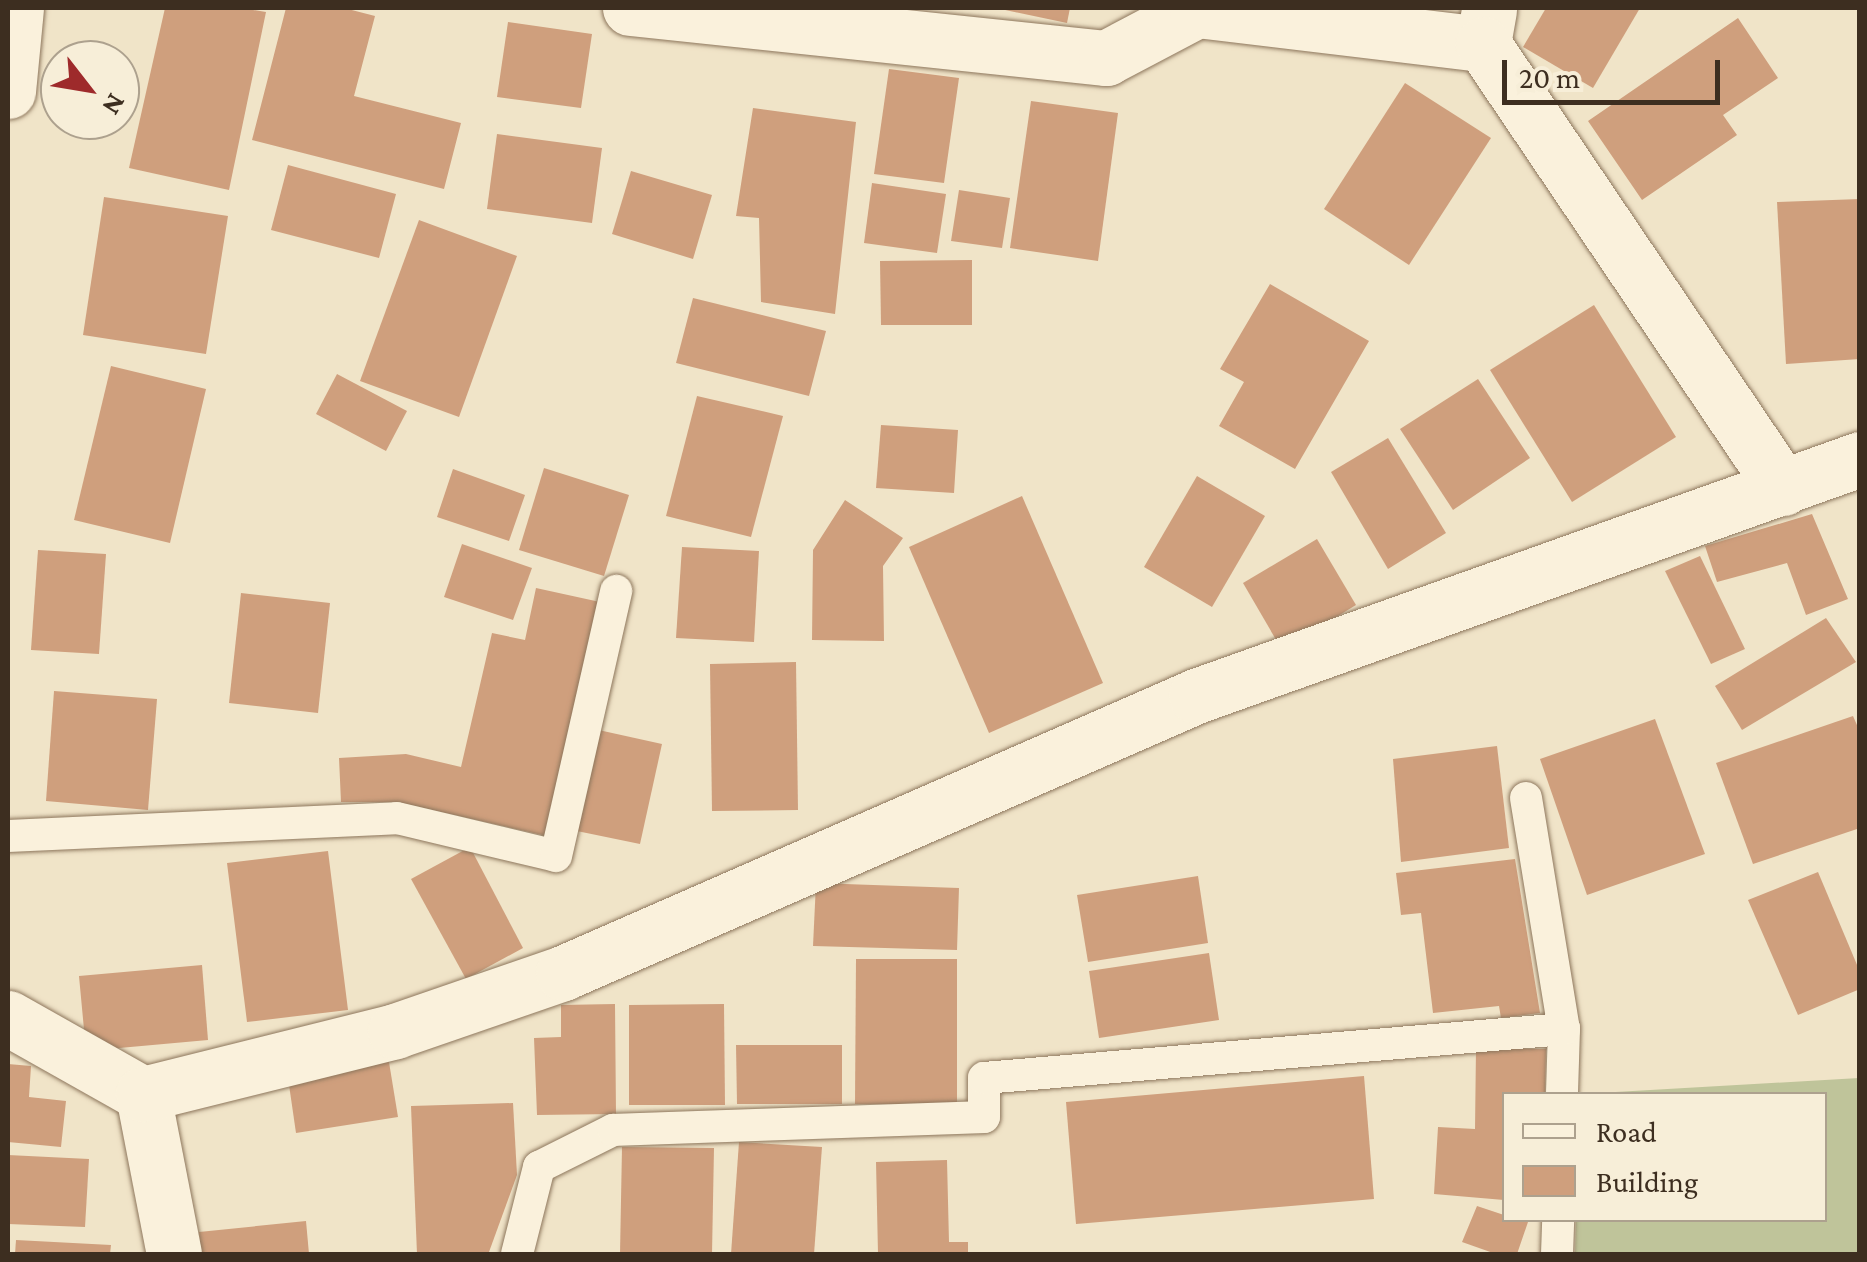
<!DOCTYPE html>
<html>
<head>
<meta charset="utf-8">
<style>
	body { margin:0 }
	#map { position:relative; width:1867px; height:1262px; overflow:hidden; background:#f0e4c8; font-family:"Crimson Pro",serif }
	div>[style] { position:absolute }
	.cemetery>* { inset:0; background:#bfc49a }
	.building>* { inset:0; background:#cf9f7d }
	.roads { filter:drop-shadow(0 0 2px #8d765c) drop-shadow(0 0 2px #8d765c) }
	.lane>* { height:32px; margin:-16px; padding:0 16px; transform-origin:16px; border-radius:16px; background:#faf1dc }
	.street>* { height:55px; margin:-27.5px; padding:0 27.5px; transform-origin:27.5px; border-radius:27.5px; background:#faf1dc }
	span { translate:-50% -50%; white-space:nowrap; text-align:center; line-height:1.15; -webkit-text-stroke:9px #f7eed8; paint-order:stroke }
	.frame { position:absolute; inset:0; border:10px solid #3d2e20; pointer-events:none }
	.legend { position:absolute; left:1502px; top:1092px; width:325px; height:130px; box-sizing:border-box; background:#f7eed8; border:2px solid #ada18e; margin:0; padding:12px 18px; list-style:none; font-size:30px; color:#3d2e20 }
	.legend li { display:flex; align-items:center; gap:20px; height:50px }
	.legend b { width:50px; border:2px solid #ada18e }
	.north { position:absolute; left:40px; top:40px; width:100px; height:100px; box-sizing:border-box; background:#f7eed8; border:2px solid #ada18e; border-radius:50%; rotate:121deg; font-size:28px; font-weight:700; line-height:40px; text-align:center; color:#3d2e20 }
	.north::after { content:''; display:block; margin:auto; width:35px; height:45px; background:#9e2a2b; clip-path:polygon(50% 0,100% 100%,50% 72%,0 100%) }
	.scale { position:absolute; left:1502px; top:60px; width:218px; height:45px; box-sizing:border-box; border:5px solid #3d2e20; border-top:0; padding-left:12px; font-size:30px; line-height:35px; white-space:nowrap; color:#3d2e20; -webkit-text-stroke:8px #f7eed8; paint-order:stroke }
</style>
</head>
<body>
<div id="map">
	<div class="cemetery">
		<i style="clip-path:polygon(1859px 1078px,1859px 1254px,1575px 1254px,1576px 1220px,1824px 1220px,1824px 1094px,1581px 1094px)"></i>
	</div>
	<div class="building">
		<i style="clip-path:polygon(165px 8px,241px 8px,266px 12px,229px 190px,129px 168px)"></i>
		<i style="clip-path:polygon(286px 8px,344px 8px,375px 16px,354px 96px,461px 123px,444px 189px,252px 140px)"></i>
		<i style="clip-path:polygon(996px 8px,1070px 8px,1067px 23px)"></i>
		<i style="clip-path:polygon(1546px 8px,1640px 8px,1593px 88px,1523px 47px)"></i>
		<i style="clip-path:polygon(1738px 18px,1778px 78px,1723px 115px,1737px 135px,1642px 200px,1588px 121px)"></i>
		<i style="clip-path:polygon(508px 22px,592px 34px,581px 108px,497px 97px)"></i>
		<i style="clip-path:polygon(889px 69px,959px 78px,944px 183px,874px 174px)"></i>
		<i style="clip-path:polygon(1405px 83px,1491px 138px,1409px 265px,1324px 209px)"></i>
		<i style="clip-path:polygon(1031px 101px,1118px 113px,1098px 261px,1010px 248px)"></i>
		<i style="clip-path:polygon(753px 108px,856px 122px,835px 314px,761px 302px,759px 218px,736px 216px)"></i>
		<i style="clip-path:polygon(497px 134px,602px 148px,592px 223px,487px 209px)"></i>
		<i style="clip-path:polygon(288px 165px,396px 194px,379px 258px,271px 230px)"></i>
		<i style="clip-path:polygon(631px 171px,712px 195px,693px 259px,612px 234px)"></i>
		<i style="clip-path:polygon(872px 183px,946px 194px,937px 253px,864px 243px)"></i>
		<i style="clip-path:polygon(959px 190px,1010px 198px,1002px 248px,951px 241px)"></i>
		<i style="clip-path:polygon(104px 197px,228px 216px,206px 354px,83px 335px)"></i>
		<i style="clip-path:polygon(1860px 199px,1860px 359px,1786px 364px,1777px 202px)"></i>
		<i style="clip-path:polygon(419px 220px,517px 256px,459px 417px,360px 381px)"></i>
		<i style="clip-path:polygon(972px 260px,972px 325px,881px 325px,880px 261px)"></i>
		<i style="clip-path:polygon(1270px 284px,1369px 341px,1295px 469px,1219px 426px,1244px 382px,1220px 369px)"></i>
		<i style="clip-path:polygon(693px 298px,826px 331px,809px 396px,676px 363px)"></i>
		<i style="clip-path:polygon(1594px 305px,1676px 437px,1572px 502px,1490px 370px)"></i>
		<i style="clip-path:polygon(111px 366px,206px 389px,170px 543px,74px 520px)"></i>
		<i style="clip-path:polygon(337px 374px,407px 411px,386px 451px,316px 414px)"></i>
		<i style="clip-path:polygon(1478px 379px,1530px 458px,1453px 510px,1400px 429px)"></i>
		<i style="clip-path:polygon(697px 396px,783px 416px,751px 537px,666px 516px)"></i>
		<i style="clip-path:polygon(881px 425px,958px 430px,954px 493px,876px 488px)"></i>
		<i style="clip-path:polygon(1388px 438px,1446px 533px,1388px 569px,1331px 472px)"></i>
		<i style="clip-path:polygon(544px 468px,629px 495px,604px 576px,519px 550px)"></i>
		<i style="clip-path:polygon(453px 469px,525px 495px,509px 541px,437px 517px)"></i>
		<i style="clip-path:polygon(1197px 476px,1265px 516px,1212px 607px,1144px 567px)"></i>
		<i style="clip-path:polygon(1022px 496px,1103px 683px,989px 733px,909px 547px)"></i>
		<i style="clip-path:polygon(845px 500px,903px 538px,883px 566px,884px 641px,812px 640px,813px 550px)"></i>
		<i style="clip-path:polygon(1812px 514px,1848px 599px,1806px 615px,1787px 563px,1717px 582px,1705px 546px)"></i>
		<i style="clip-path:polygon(1317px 539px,1356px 605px,1282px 650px,1243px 583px)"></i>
		<i style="clip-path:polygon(462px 544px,532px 568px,513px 620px,444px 597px)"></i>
		<i style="clip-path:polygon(682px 547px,759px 551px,754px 642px,676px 638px)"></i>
		<i style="clip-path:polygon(38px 550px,106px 554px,99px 654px,31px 650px)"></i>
		<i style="clip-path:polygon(1700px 556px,1745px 649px,1711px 664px,1665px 571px)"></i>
		<i style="clip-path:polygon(536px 588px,600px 602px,547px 836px,397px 802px,341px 802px,339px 758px,406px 754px,461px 767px,492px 633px,525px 640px)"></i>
		<i style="clip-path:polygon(241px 593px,330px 603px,318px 713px,229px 703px)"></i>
		<i style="clip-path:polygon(1826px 618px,1856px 662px,1742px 730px,1715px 686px)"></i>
		<i style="clip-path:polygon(796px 662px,798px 810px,712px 811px,710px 664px)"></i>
		<i style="clip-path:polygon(54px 691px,157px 699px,148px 810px,46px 801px)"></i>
		<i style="clip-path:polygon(1853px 716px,1860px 732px,1860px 828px,1753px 864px,1716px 763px)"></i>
		<i style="clip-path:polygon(1655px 719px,1705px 854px,1587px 895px,1540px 759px)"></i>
		<i style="clip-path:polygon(594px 729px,662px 744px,640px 844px,572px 830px)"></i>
		<i style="clip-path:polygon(1497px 746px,1509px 848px,1401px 862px,1393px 759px)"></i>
		<i style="clip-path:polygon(470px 847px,523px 948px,466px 979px,411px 879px)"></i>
		<i style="clip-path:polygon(328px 851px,348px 1010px,247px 1022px,227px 863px)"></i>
		<i style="clip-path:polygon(1515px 859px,1540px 1013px,1501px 1018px,1499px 1006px,1433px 1013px,1421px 913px,1401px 915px,1396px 873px)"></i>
		<i style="clip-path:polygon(1818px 872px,1860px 972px,1860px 989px,1798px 1015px,1748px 900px)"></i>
		<i style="clip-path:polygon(1198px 876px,1208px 943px,1088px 962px,1077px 895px)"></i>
		<i style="clip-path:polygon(816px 883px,959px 888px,957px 950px,813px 946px)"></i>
		<i style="clip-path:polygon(1209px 953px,1219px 1020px,1099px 1038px,1089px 971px)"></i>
		<i style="clip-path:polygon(856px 959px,957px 959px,957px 1104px,855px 1104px)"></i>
		<i style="clip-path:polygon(202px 965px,208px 1040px,86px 1051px,79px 976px)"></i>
		<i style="clip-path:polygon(615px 1004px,616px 1114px,537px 1115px,534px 1038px,561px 1037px,561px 1005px)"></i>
		<i style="clip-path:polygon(724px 1004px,725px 1105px,629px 1105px,629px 1005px)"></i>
		<i style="clip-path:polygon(736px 1045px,842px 1045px,842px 1104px,737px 1104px)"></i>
		<i style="clip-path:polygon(1476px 1048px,1546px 1049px,1545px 1094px,1504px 1094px,1504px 1200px,1434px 1194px,1438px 1127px,1475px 1129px)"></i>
		<i style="clip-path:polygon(388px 1056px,398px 1117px,296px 1133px,287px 1071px)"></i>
		<i style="clip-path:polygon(8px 1064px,31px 1066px,29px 1097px,66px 1101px,61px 1147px,8px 1142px)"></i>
		<i style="clip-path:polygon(1364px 1076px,1374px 1199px,1076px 1224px,1066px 1102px)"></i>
		<i style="clip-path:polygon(513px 1103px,517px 1175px,489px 1252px,417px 1254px,411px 1106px)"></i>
		<i style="clip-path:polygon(739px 1142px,822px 1147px,814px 1254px,731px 1254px)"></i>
		<i style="clip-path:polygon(622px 1147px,714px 1148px,712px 1254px,620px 1254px)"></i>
		<i style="clip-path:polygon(8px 1155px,89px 1159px,85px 1227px,8px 1224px)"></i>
		<i style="clip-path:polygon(947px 1160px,949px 1242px,968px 1242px,968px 1254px,878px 1254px,876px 1162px)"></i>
		<i style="clip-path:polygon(1477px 1206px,1504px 1215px,1504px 1220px,1528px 1222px,1517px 1254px,1496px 1254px,1462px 1242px)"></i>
		<i style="clip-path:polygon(306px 1221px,309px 1254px,201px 1254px,199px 1232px)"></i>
		<i style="clip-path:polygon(16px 1240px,111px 1245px,110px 1254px,15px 1254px)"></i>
	</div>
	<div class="roads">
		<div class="lane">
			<i style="left:1526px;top:798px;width:234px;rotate:80.7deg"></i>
			<i style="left:1564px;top:1029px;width:65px;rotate:91.8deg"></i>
			<i style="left:8px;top:836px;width:389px;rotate:-2.6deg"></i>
			<i style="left:397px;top:818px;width:163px;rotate:13.4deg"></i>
			<i style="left:556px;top:856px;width:272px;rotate:-77.2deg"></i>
			<i style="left:517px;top:1254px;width:90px;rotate:-75.8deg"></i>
			<i style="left:539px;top:1167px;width:83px;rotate:-26.6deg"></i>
			<i style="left:613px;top:1130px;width:371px;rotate:-2deg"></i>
			<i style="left:984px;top:1117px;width:39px;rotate:-90deg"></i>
			<i style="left:984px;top:1078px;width:582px;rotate:-4.83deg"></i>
			<i style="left:1557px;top:1254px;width:34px;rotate:-88deg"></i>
		</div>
		<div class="street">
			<i style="left:630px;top:8px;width:479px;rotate:6deg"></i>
			<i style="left:1106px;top:58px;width:103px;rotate:-27.8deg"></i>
			<i style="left:1197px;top:10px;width:288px;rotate:6.8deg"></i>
			<i style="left:1489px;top:10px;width:35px;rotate:100deg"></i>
			<i style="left:1483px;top:44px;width:536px;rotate:55.95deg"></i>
			<i style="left:8px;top:91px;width:83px;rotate:-84.5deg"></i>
			<i style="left:8px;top:1018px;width:155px;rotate:29.4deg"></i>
			<i style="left:174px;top:1254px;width:163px;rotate:-101deg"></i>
			<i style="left:143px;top:1094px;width:260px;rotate:-14deg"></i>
			<i style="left:395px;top:1031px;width:178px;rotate:-19deg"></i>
			<i style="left:563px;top:973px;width:691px;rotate:-23.63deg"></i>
			<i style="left:1196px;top:696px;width:705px;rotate:-19.64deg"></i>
		</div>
	</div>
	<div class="frame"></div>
	<ul class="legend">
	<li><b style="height:12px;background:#faf1dc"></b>Road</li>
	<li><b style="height:28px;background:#cf9f7d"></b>Building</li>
	</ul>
	<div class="north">N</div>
	<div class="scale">20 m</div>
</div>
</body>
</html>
